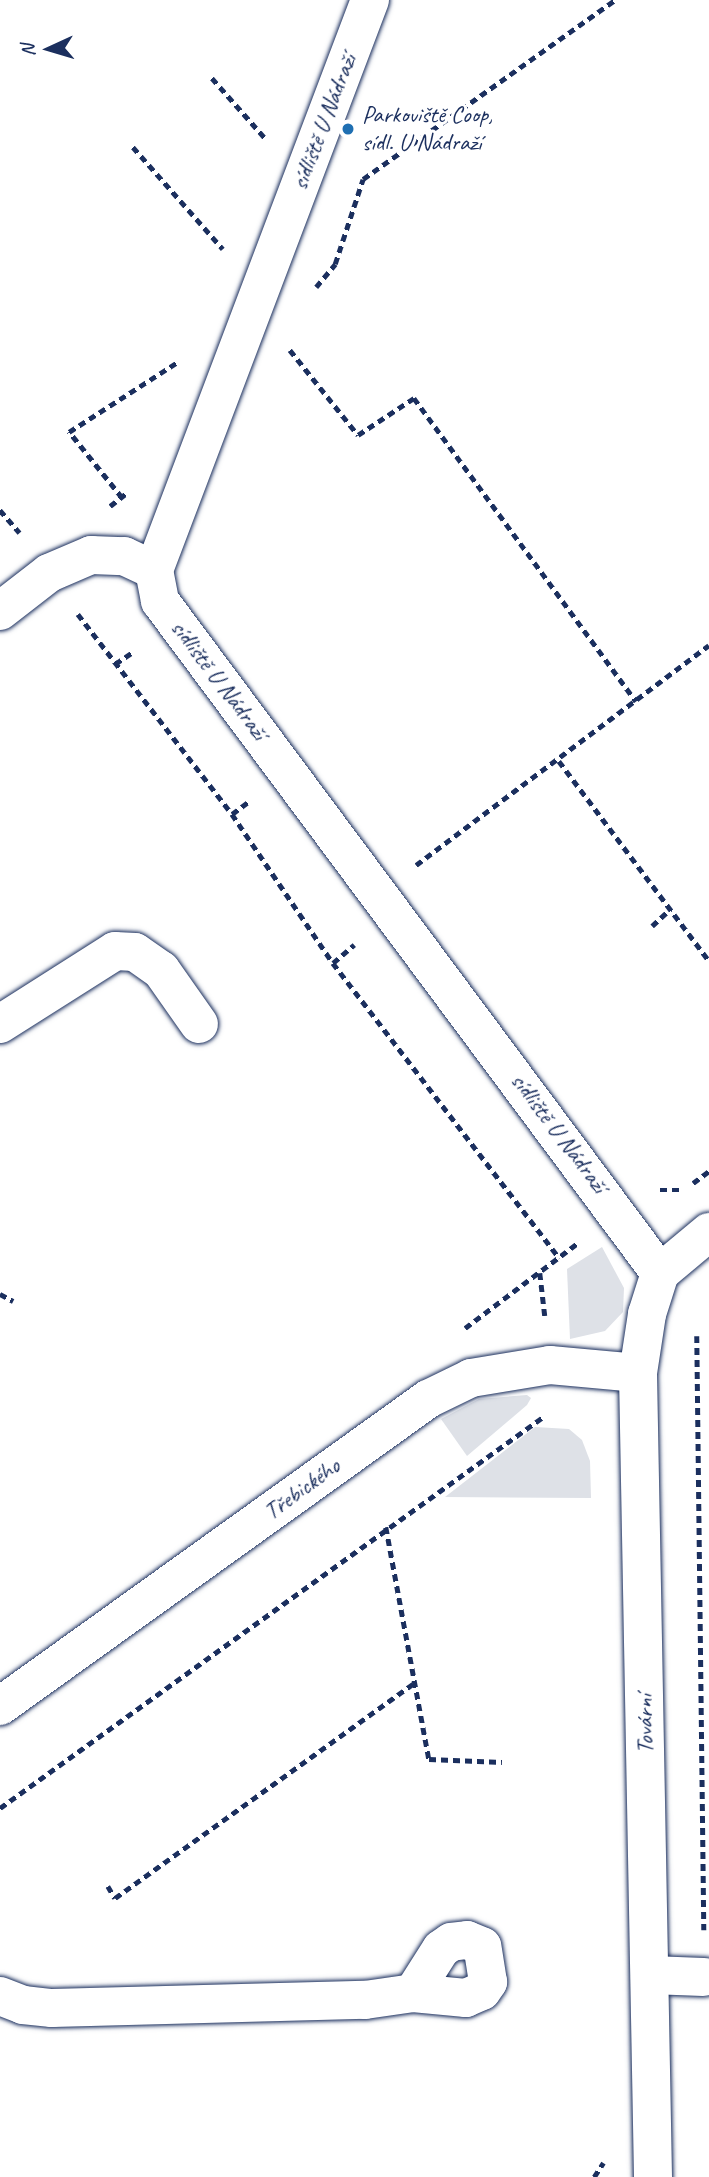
<!DOCTYPE html>
<html>
<head>
<meta charset="utf-8">
<style>
	body { margin:0 }
	#map { position:relative; width:709px; height:2177px; overflow:hidden; background:#fff; font-family:Caveat,sans-serif }
	div>[style] { position:absolute }
	.green>* { inset:0; background:#dee1e7 }
	.path>* { height:4.5px; margin-top:-2.25px; transform-origin:0; background:repeating-linear-gradient(90deg,#1b2f5e 0 7px,transparent 0 12px) }
	.roads { filter:drop-shadow(0 0 2px #1b2f5e) drop-shadow(0 0 2px #1b2f5e) }
	.minor>* { height:38px; margin:-19px; padding:0 19px; transform-origin:19px; border-radius:19px; background:#fff }
	.dots>* { width:19px; height:19px; translate:-50% -50%; box-sizing:border-box; border:4px solid #fff; border-radius:50% }
	span { translate:-50% -50%; white-space:nowrap; text-align:center; line-height:1.15; -webkit-text-stroke:6px #fff; paint-order:stroke }
	.poi-label { font-size:24px; color:#1b2f5e }
	.left { translate:0 -50%; text-align:left }
	.street-label { font-size:24px; color:#1b2f5e }
	.north { position:absolute; left:14px; top:14px; width:70px; height:70px; -webkit-text-stroke:5px #fff; paint-order:stroke; rotate:266deg; font-size:19px; font-weight:700; line-height:28px; text-align:center; color:#1b2f5e }
	.north::after { content:''; display:block; margin:auto; width:24px; height:32px; background:#1b2f5e; clip-path:polygon(50% 0,100% 100%,50% 72%,0 100%) }
</style>
</head>
<body>
<div id="map">
	<div class="green">
		<i style="clip-path:polygon(602px 1247px,624px 1288px,623px 1312px,605px 1331px,570px 1339px,567px 1269px)"></i>
		<i style="clip-path:polygon(527px 1395px,531px 1398px,527px 1405px,467px 1456px,441px 1419px,479px 1399px)"></i>
		<i style="clip-path:polygon(535px 1427px,569px 1429px,582px 1440px,590px 1461px,591px 1498px,445px 1497px)"></i>
	</div>
	<div class="path">
		<i style="left:212px;top:78px;width:80px;rotate:48.5deg"></i>
		<i style="left:133px;top:147px;width:136px;rotate:48.6deg"></i>
		<i style="left:316px;top:287px;width:30px;rotate:-50deg"></i>
		<i style="left:335px;top:264px;width:89px;rotate:-71.8deg"></i>
		<i style="left:363px;top:179px;width:309px;rotate:-35.4deg"></i>
		<i style="left:290px;top:350px;width:109px;rotate:51.3deg"></i>
		<i style="left:358px;top:435px;width:67px;rotate:-33.5deg"></i>
		<i style="left:414px;top:398px;width:376px;rotate:53.8deg"></i>
		<i style="left:122px;top:498px;width:85px;rotate:-128.8deg"></i>
		<i style="left:69px;top:432px;width:131px;rotate:-32.8deg"></i>
		<i style="left:110px;top:506px;width:23px;rotate:-38deg"></i>
		<i style="left:0;top:510px;width:30px;rotate:49deg"></i>
		<i style="left:78px;top:614px;width:252px;rotate:52.4deg"></i>
		<i style="left:232px;top:814px;width:180px;rotate:55.9deg"></i>
		<i style="left:333px;top:963px;width:372px;rotate:52.5deg"></i>
		<i style="left:115px;top:664px;width:23px;rotate:-34deg"></i>
		<i style="left:559px;top:761px;width:250px;rotate:53.1deg"></i>
		<i style="left:232px;top:814px;width:20px;rotate:-37deg"></i>
		<i style="left:416px;top:865px;width:366px;rotate:-36.9deg"></i>
		<i style="left:652px;top:926px;width:25px;rotate:-43deg"></i>
		<i style="left:333px;top:963px;width:28px;rotate:-41deg"></i>
		<i style="left:693px;top:1183px;width:20px;rotate:-37deg"></i>
		<i style="left:660px;top:1190px;width:19px"></i>
		<i style="left:540px;top:1273px;width:43px;rotate:83.4deg"></i>
		<i style="left:0;top:1294px;width:15px;rotate:28deg"></i>
		<i style="left:465px;top:1328px;width:141px;rotate:-37deg"></i>
		<i style="left:697px;top:1336px;width:594px;rotate:89.32deg"></i>
		<i style="left:386px;top:1527px;width:236px;rotate:79.5deg"></i>
		<i style="left:429px;top:1759px;width:73px;rotate:2.4deg"></i>
		<i style="left:0;top:1808px;width:669px;rotate:-35.76deg"></i>
		<i style="left:108px;top:1886px;width:14px;rotate:60deg"></i>
		<i style="left:115px;top:1898px;width:367px;rotate:-35.7deg"></i>
		<i style="left:594px;top:2177px;width:17px;rotate:-57deg"></i>
	</div>
	<div class="roads">
		<div class="minor">
			<i style="left:370px;top:0;width:610px;rotate:110.75deg"></i>
			<i style="left:154px;top:570px;width:32px;rotate:79deg"></i>
			<i style="left:160px;top:601px;width:838px;rotate:53.35deg"></i>
			<i style="left:0;top:611px;width:62px;rotate:-37.8deg"></i>
			<i style="left:49px;top:573px;width:46px;rotate:-23.2deg"></i>
			<i style="left:91px;top:555px;width:33px;rotate:2deg"></i>
			<i style="left:124px;top:556px;width:33px;rotate:25deg"></i>
			<i style="left:0;top:1024px;width:136px;rotate:-32.4deg"></i>
			<i style="left:115px;top:951px;width:20px;rotate:3deg"></i>
			<i style="left:135px;top:952px;width:32px;rotate:35deg"></i>
			<i style="left:161px;top:970px;width:66px;rotate:54.9deg"></i>
			<i style="left:660px;top:1273px;width:64px;rotate:-39.9deg"></i>
			<i style="left:0;top:1706px;width:527px;rotate:-35.65deg"></i>
			<i style="left:428px;top:1399px;width:48px;rotate:-26deg"></i>
			<i style="left:471px;top:1378px;width:80px;rotate:-9.3deg"></i>
			<i style="left:550px;top:1365px;width:88px;rotate:5.2deg"></i>
			<i style="left:650px;top:1975px;width:54px;rotate:2.1deg"></i>
			<i style="left:0;top:1996px;width:25px;rotate:21deg"></i>
			<i style="left:23px;top:2005px;width:29px;rotate:6deg"></i>
			<i style="left:52px;top:2008px;width:313px;rotate:-1.5deg"></i>
			<i style="left:365px;top:2000px;width:49px;rotate:-8.3deg"></i>
			<i style="left:413px;top:1993px;width:53px;rotate:5.4deg"></i>
			<i style="left:466px;top:1998px;width:17px;rotate:-24deg"></i>
			<i style="left:482px;top:1991px;width:11px;rotate:-56deg"></i>
			<i style="left:488px;top:1982px;width:36px;rotate:-99deg"></i>
			<i style="left:482px;top:1946px;width:16px;rotate:-158deg"></i>
			<i style="left:467px;top:1940px;width:16px;rotate:173deg"></i>
			<i style="left:451px;top:1942px;width:12px;rotate:145deg"></i>
			<i style="left:441px;top:1949px;width:52px;rotate:122.5deg"></i>
			<i style="left:653px;top:2177px;width:804px;rotate:-91.07deg"></i>
			<i style="left:638px;top:1373px;width:60px;rotate:-81.3deg"></i>
			<i style="left:647px;top:1314px;width:43px;rotate:-72.4deg"></i>
		</div>
	</div>
	<div class="dots">
		<i style="left:348px;top:129px;background:#1f6fb2"></i>
	</div>
	<div class="poi-label">
		<span class="left" style="left:362px;top:129px">Parkoviště Coop,<br>sídl. U Nádraží</span>
	</div>
	<div class="street-label">
		<span style="left:324px;top:122px;rotate:-69deg">sídliště U Nádraží</span>
		<span style="left:219px;top:680px;rotate:53deg">sídliště U Nádraží</span>
		<span style="left:559px;top:1133px;rotate:53deg">sídliště U Nádraží</span>
		<span style="left:302px;top:1489px;rotate:-36deg">Třebického</span>
		<span style="left:645px;top:1724px;rotate:-91deg">Tovární</span>
	</div>
	<div class="north">N</div>
</div>
</body>
</html>
